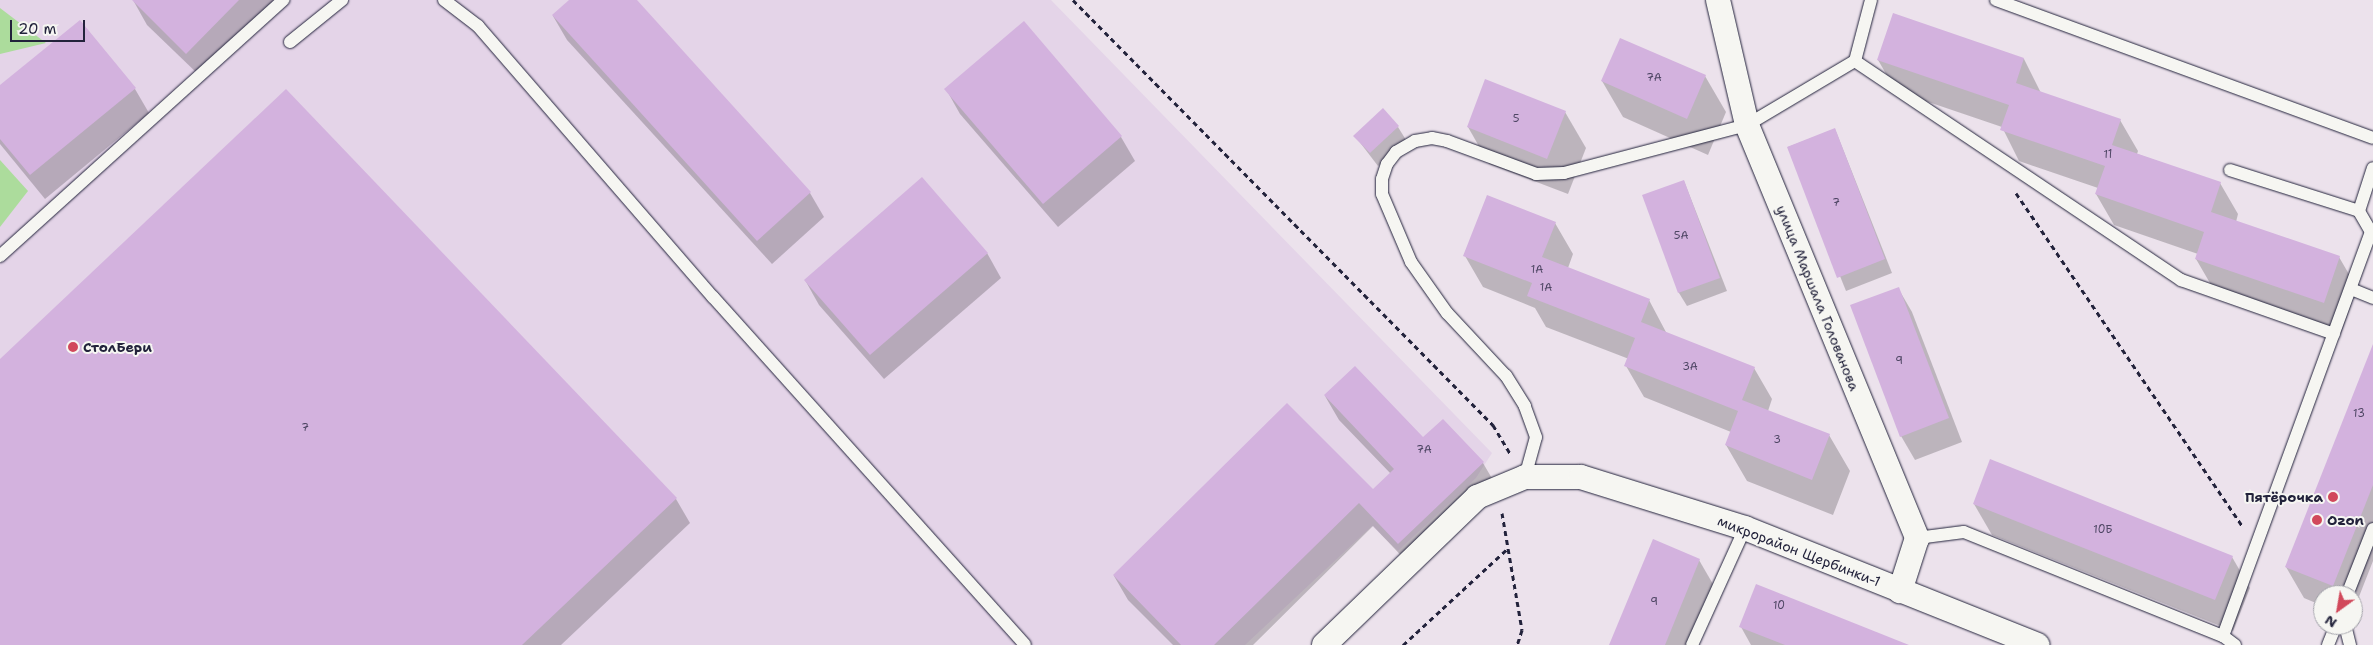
<!DOCTYPE html>
<html>
<head>
<meta charset="utf-8">
<style>
	body { margin:0 }
	#map { position:relative; width:2373px; height:645px; overflow:hidden; background:#ece2ec; font-family:"Shantell Sans",sans-serif }
	div>[style] { position:absolute }
	.built>* { inset:0; background:#e4d4e8 }
	.green>* { inset:0; background:#acdc9c }
	.shadow>* { inset:0; background:#0003 }
	.building>* { inset:0; background:#d3b2de }
	.path>* { height:3px; margin-top:-1.5px; transform-origin:0; background:repeating-linear-gradient(90deg,#22223b 0 5px,transparent 0 9px) }
	.roads { filter:drop-shadow(0 0 1px #22223b) drop-shadow(0 0 1px #22223b) }
	.service>* { height:12px; margin:-6px; padding:0 6px; transform-origin:6px; border-radius:6px; background:#f6f6f2 }
	.minor>* { height:24px; margin:-12px; padding:0 12px; transform-origin:12px; border-radius:12px; background:#f6f6f2 }
	.dots>* { width:14px; height:14px; translate:-50% -50%; box-sizing:border-box; border:2px solid #f6f6f2; border-radius:50% }
	span { translate:-50% -50%; white-space:nowrap; text-align:center; line-height:1.15; -webkit-text-stroke:4px #f6f6f2; paint-order:stroke }
	.number-label { font-size:11px; color:#4e4664 }
	.number-label span { -webkit-text-stroke-width:0 }
	.street-label { font-size:14px; color:#22223b }
	.poi-label { font-size:14px; color:#22223b; font-weight:700 }
	.left { translate:0 -50%; text-align:left }
	.right { translate:-100% -50%; text-align:right }
	.north { position:absolute; left:2313px; top:585px; width:50px; height:50px; box-sizing:border-box; background:#f6f6f2; border:1px solid #a1a1a9; border-radius:50%; rotate:212deg; font-size:14px; font-weight:700; line-height:20px; text-align:center; color:#22223b }
	.north::after { content:''; display:block; margin:auto; width:18px; height:22px; background:#d1495b; clip-path:polygon(50% 0,100% 100%,50% 72%,0 100%) }
	.scale { position:absolute; left:10px; top:20px; width:75px; height:22px; box-sizing:border-box; border:2px solid #22223b; border-top:0; padding-left:6px; font-size:15px; line-height:18px; white-space:nowrap; color:#22223b; -webkit-text-stroke:4px #f6f6f2; paint-order:stroke }
</style>
</head>
<body>
<div id="map">
	<div class="built">
		<i style="clip-path:polygon(0 0,1051px 0,1492px 453px,1476px 478px,1398px 551px,1372px 526px,1245px 645px,0 645px)"></i>
	</div>
	<div class="green">
		<i style="clip-path:polygon(0 8px,46px 43px,0 54px)"></i>
		<i style="clip-path:polygon(0 160px,28px 191px,0 227px)"></i>
	</div>
	<div class="shadow">
		<i style="clip-path:polygon(133px 0,277px 0,201px 77px,147px 25px)"></i>
		<i style="clip-path:polygon(571px 0,635px 0,810px 193px,824px 217px,772px 264px,567px 40px,553px 16px)"></i>
		<i style="clip-path:polygon(2024px 59px,2041px 93px,2120px 120px,2138px 151px,2137px 154px,2220px 183px,2238px 214px,2236px 222px,2339px 257px,2357px 288px,2341px 334px,2214px 290px,2196px 259px,2198px 254px,2114px 225px,2096px 194px,2098px 188px,2019px 161px,2002px 127px,1896px 91px,1878px 60px)"></i>
		<i style="clip-path:polygon(1705px 76px,1726px 112px,1708px 155px,1623px 117px,1602px 81px)"></i>
		<i style="clip-path:polygon(0 87px,135px 89px,149px 113px,45px 199px,0 144px)"></i>
		<i style="clip-path:polygon(946px 89px,1121px 137px,1135px 161px,1058px 227px,960px 114px)"></i>
		<i style="clip-path:polygon(1565px 112px,1586px 148px,1568px 194px,1489px 164px,1468px 127px)"></i>
		<i style="clip-path:polygon(1398px 127px,1406px 140px,1378px 166px,1355px 136px)"></i>
		<i style="clip-path:polygon(1835px 129px,1892px 273px,1846px 291px,1788px 147px)"></i>
		<i style="clip-path:polygon(1684px 181px,1727px 291px,1687px 306px,1679px 293px)"></i>
		<i style="clip-path:polygon(1555px 223px,1573px 254px,1568px 268px,1649px 300px,1667px 334px,1754px 368px,1772px 399px,1768px 411px,1829px 435px,1850px 471px,1833px 515px,1747px 481px,1726px 445px,1731px 432px,1644px 397px,1626px 366px,1629px 359px,1546px 327px,1535px 308px,1483px 287px,1465px 256px)"></i>
		<i style="clip-path:polygon(987px 253px,1001px 278px,884px 379px,819px 305px,805px 280px)"></i>
		<i style="clip-path:polygon(1898px 288px,1912px 312px,1962px 442px,1915px 460px,1901px 436px)"></i>
		<i style="clip-path:polygon(2373px 347px,2373px 561px,2353px 612px,2353px 595px,2323px 595px,2323px 606px,2304px 598px,2286px 567px)"></i>
		<i style="clip-path:polygon(0 360px,676px 499px,690px 523px,561px 645px,0 645px)"></i>
		<i style="clip-path:polygon(1325px 396px,1483px 463px,1497px 487px,1412px 567px,1373px 526px,1253px 645px,1173px 645px,1128px 600px,1114px 576px,1373px 491px,1391px 474px,1339px 420px)"></i>
		<i style="clip-path:polygon(1974px 504px,2232px 557px,2250px 588px,2233px 631px,1992px 535px)"></i>
		<i style="clip-path:polygon(1699px 560px,1717px 591px,1695px 645px,1610px 645px)"></i>
		<i style="clip-path:polygon(1741px 627px,1906px 645px,1751px 645px)"></i>
	</div>
	<div class="building">
		<i style="clip-path:polygon(132px 0,239px 0,186px 54px)"></i>
		<i style="clip-path:polygon(569px 0,637px 0,811px 192px,757px 241px,552px 15px)"></i>
		<i style="clip-path:polygon(1893px 13px,2024px 58px,2016px 83px,2121px 119px,2112px 145px,2221px 182px,2211px 212px,2340px 256px,2324px 303px,2195px 259px,2204px 232px,2095px 194px,2105px 166px,2000px 130px,2009px 105px,1877px 60px)"></i>
		<i style="clip-path:polygon(80px 20px,136px 88px,30px 175px,0 139px,0 85px)"></i>
		<i style="clip-path:polygon(1024px 21px,1122px 136px,1043px 204px,944px 89px)"></i>
		<i style="clip-path:polygon(1620px 38px,1706px 75px,1687px 119px,1601px 81px)"></i>
		<i style="clip-path:polygon(1485px 79px,1566px 111px,1547px 159px,1467px 127px)"></i>
		<i style="clip-path:polygon(286px 89px,677px 498px,522px 645px,0 645px,0 359px)"></i>
		<i style="clip-path:polygon(1383px 108px,1399px 126px,1370px 153px,1353px 136px)"></i>
		<i style="clip-path:polygon(1835px 128px,1885px 259px,1837px 278px,1787px 147px)"></i>
		<i style="clip-path:polygon(922px 177px,988px 253px,870px 355px,804px 280px)"></i>
		<i style="clip-path:polygon(1684px 180px,1720px 278px,1678px 293px,1642px 195px)"></i>
		<i style="clip-path:polygon(1487px 195px,1556px 222px,1542px 257px,1650px 299px,1641px 322px,1755px 367px,1742px 400px,1830px 434px,1812px 480px,1725px 445px,1738px 411px,1624px 366px,1635px 338px,1527px 296px,1532px 283px,1463px 256px)"></i>
		<i style="clip-path:polygon(1899px 287px,1949px 418px,1900px 437px,1850px 305px)"></i>
		<i style="clip-path:polygon(2373px 344px,2373px 485px,2333px 586px,2285px 567px)"></i>
		<i style="clip-path:polygon(1355px 366px,1423px 437px,1443px 419px,1484px 462px,1398px 544px,1359px 503px,1214px 645px,1181px 645px,1113px 575px,1287px 403px,1373px 489px,1394px 469px,1324px 395px)"></i>
		<i style="clip-path:polygon(1990px 459px,2233px 556px,2215px 600px,1973px 504px)"></i>
		<i style="clip-path:polygon(1653px 539px,1700px 559px,1665px 645px,1609px 645px)"></i>
		<i style="clip-path:polygon(1756px 584px,1909px 645px,1785px 645px,1739px 627px)"></i>
	</div>
	<div class="path">
		<i style="left:1073px;top:0;width:598px;rotate:45.34deg"></i>
		<i style="left:1493px;top:425px;width:35px;rotate:59deg"></i>
		<i style="left:2016px;top:193px;width:404px;rotate:55.8deg"></i>
		<i style="left:1502px;top:513px;width:119px;rotate:80.3deg"></i>
		<i style="left:1522px;top:630px;width:16px;rotate:108deg"></i>
		<i style="left:1403px;top:645px;width:143px;rotate:-42.7deg"></i>
	</div>
	<div class="roads">
		<div class="service">
			<i style="left:444px;top:0;width:43px;rotate:37.4deg"></i>
			<i style="left:478px;top:26px;width:359px;rotate:49.1deg"></i>
			<i style="left:713px;top:297px;width:467px;rotate:48.1deg"></i>
			<i style="left:1996px;top:0;width:401px;rotate:20.1deg"></i>
			<i style="left:290px;top:42px;width:67px;rotate:-38.9deg"></i>
			<i style="left:1855px;top:61px;width:63px;rotate:-75.3deg"></i>
			<i style="left:2230px;top:170px;width:135px;rotate:17.6deg"></i>
			<i style="left:0;top:256px;width:382px;rotate:-42.1deg"></i>
			<i style="left:2351px;top:289px;width:24px;rotate:22deg"></i>
			<i style="left:1525px;top:477px;width:41px;rotate:-74.6deg"></i>
			<i style="left:1536px;top:437px;width:33px;rotate:-110deg"></i>
			<i style="left:1525px;top:406px;width:36px;rotate:-122deg"></i>
			<i style="left:1506px;top:376px;width:86px;rotate:-133.1deg"></i>
			<i style="left:1447px;top:313px;width:62px;rotate:-125.2deg"></i>
			<i style="left:1411px;top:262px;width:74px;rotate:-113.1deg"></i>
			<i style="left:1382px;top:194px;width:15px;rotate:-90deg"></i>
			<i style="left:1382px;top:179px;width:16px;rotate:-72deg"></i>
			<i style="left:1387px;top:164px;width:15px;rotate:-53deg"></i>
			<i style="left:1396px;top:152px;width:22px;rotate:-30deg"></i>
			<i style="left:1415px;top:141px;width:17px;rotate:-10deg"></i>
			<i style="left:1432px;top:138px;width:15px;rotate:11deg"></i>
			<i style="left:1447px;top:141px;width:95px;rotate:20.3deg"></i>
			<i style="left:1536px;top:174px;width:28px;rotate:-2deg"></i>
			<i style="left:1564px;top:173px;width:189px;rotate:-14.7deg"></i>
			<i style="left:1747px;top:125px;width:126px;rotate:-30.7deg"></i>
			<i style="left:1855px;top:61px;width:393px;rotate:33.9deg"></i>
			<i style="left:2181px;top:280px;width:162px;rotate:19.4deg"></i>
			<i style="left:1917px;top:538px;width:47px;rotate:-7.3deg"></i>
			<i style="left:1964px;top:532px;width:279px;rotate:21.9deg"></i>
			<i style="left:2223px;top:636px;width:15px;rotate:37deg"></i>
			<i style="left:2347px;top:595px;width:71px;rotate:-68.5deg"></i>
			<i style="left:2345px;top:625px;width:21px;rotate:76deg"></i>
			<i style="left:2223px;top:636px;width:430px;rotate:-69.9deg"></i>
			<i style="left:2371px;top:232px;width:24px;rotate:-120deg"></i>
			<i style="left:2359px;top:211px;width:45px;rotate:-72deg"></i>
			<i style="left:1692px;top:645px;width:128px;rotate:-65.6deg"></i>
			<i style="left:2328px;top:645px;width:22px;rotate:-68deg"></i>
		</div>
		<div class="minor">
			<i style="left:1718px;top:0;width:128px;rotate:76.9deg"></i>
			<i style="left:1747px;top:125px;width:447px;rotate:67.6deg"></i>
			<i style="left:1917px;top:538px;width:56px;rotate:107.8deg"></i>
			<i style="left:1324px;top:645px;width:213px;rotate:-44deg"></i>
			<i style="left:1477px;top:497px;width:52px;rotate:-22.6deg"></i>
			<i style="left:1525px;top:477px;width:56px"></i>
			<i style="left:1581px;top:477px;width:172px;rotate:17.3deg"></i>
			<i style="left:1745px;top:528px;width:315px;rotate:21.8deg"></i>
		</div>
	</div>
	<div class="dots">
		<i style="left:73px;top:347px;background:#d1495b"></i>
		<i style="left:2333px;top:497px;background:#d1495b"></i>
		<i style="left:2317px;top:520px;background:#d1495b"></i>
	</div>
	<div class="number-label">
		<span style="left:1654px;top:78px">7А</span>
		<span style="left:1516px;top:119px">5</span>
		<span style="left:2108px;top:155px">11</span>
		<span style="left:1836px;top:203px">7</span>
		<span style="left:1681px;top:236px">5А</span>
		<span style="left:1537px;top:270px">1А</span>
		<span style="left:1546px;top:288px">1А</span>
		<span style="left:1899px;top:361px">9</span>
		<span style="left:1690px;top:367px">3А</span>
		<span style="left:2359px;top:414px">13</span>
		<span style="left:305px;top:428px">7</span>
		<span style="left:1777px;top:440px">3</span>
		<span style="left:1424px;top:450px">7А</span>
		<span style="left:2103px;top:530px">10Б</span>
		<span style="left:1654px;top:602px">9</span>
		<span style="left:1779px;top:606px">10</span>
	</div>
	<div class="street-label">
		<span style="left:1818px;top:298px;rotate:68deg">улица Маршала Голованова</span>
		<span style="left:1799px;top:551px;rotate:21deg">микрорайон Щербинки-1</span>
	</div>
	<div class="poi-label">
		<span class="left" style="left:83px;top:347px">СтолБери</span>
		<span class="right" style="left:2323px;top:497px">Пятёрочка</span>
		<span class="left" style="left:2327px;top:520px">Ozon</span>
	</div>
	<div class="north">N</div>
	<div class="scale">20 m</div>
</div>
</body>
</html>
